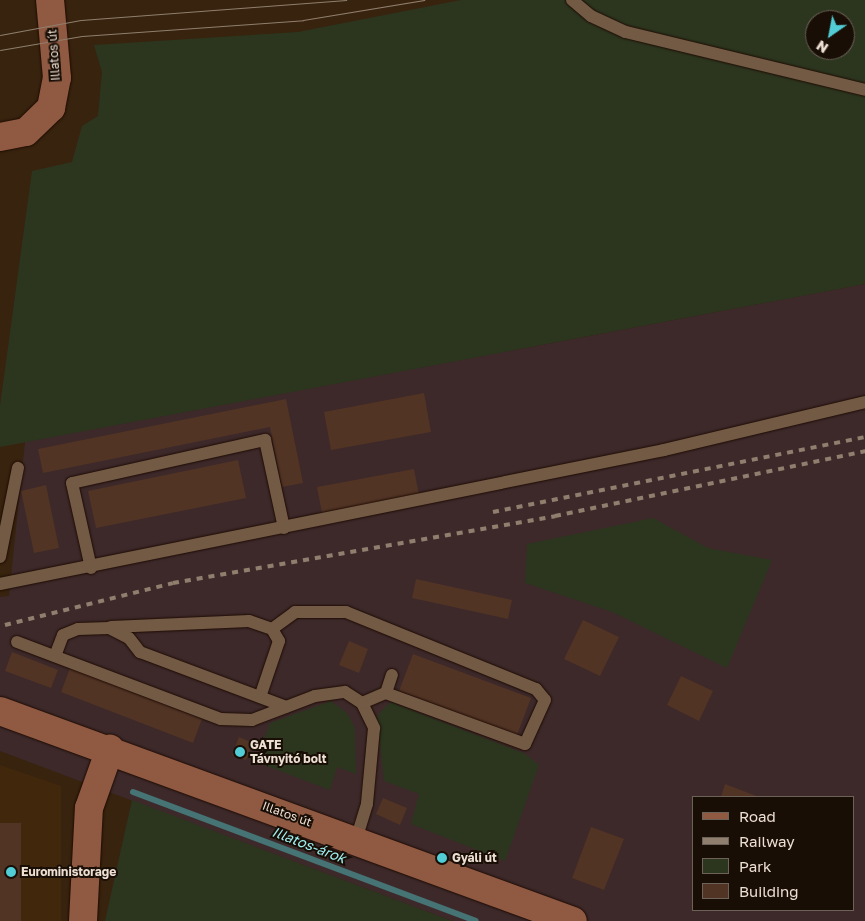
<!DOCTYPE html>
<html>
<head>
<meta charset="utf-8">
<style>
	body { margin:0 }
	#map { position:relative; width:865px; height:921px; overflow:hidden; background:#38230e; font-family:"Golos Text",sans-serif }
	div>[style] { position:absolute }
	.built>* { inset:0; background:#41270c }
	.industrial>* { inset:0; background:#3d292a }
	.green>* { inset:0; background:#2c361f }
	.stream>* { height:6px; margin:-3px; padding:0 3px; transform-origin:3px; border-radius:3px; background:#467374 }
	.building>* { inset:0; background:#513424 }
	.roads { filter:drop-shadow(0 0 1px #1e0b00) drop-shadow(0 0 1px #1e0b00) }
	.lane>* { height:12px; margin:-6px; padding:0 6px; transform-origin:6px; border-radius:6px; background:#735a45 }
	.secondary>* { height:28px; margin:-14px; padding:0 14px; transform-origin:14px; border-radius:14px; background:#8f5942 }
	.tram>* { height:1px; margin:-0.5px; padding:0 0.5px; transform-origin:0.5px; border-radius:0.5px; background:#907f6e }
	.rail>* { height:4px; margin-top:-2px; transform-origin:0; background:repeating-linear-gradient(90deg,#907f6e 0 6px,transparent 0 12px) }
	.dots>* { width:14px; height:14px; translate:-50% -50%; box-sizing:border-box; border:2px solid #180e06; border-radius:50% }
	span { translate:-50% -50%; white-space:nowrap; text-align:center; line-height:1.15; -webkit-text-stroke:4px #180e06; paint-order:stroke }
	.street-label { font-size:12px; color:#eddfd2 }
	.poi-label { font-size:12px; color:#eddfd2; font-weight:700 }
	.left { translate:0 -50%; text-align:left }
	.water-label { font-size:14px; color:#9deff1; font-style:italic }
	.legend { position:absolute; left:692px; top:796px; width:162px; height:115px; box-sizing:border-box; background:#180e06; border:1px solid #6d6258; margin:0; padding:6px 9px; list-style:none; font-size:15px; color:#eddfd2 }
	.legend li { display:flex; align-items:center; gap:10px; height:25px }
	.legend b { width:25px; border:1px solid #6d6258 }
	.north { position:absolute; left:805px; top:10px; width:50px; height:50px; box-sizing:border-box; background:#180e06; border:1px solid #6d6258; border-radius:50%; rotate:213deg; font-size:14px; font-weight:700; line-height:20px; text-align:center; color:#eddfd2 }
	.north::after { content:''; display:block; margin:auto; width:18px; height:22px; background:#52ccd5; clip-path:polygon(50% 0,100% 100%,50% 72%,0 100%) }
</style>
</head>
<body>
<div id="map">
	<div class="built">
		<i style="clip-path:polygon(0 765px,61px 786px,61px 921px,0 921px)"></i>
	</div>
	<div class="industrial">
		<i style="clip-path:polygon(evenodd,865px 284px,865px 921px,452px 921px,0 751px,0 597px,9px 596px,25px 442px,865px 284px,694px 797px,854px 797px,854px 910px,694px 910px,694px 797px)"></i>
	</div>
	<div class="green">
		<i style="clip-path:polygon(evenodd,461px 0,865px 0,865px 284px,0 447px,0 406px,32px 171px,72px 162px,82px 126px,98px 116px,102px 72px,94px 45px,298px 32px,461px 0,815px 20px,845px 20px,845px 50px,815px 50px,815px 20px)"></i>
		<i style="clip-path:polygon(653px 518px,708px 548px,772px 560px,727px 668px,612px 612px,525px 583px,527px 544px)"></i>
		<i style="clip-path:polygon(331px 701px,347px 713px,355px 728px,356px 774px,337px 767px,330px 790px,256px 762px,270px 723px)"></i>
		<i style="clip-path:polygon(390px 702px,524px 753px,539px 765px,505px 861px,411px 824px,419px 794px,384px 781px,377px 716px)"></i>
		<i style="clip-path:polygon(132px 800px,452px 921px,105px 921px)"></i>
	</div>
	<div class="stream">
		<i style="left:133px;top:792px;width:366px;rotate:20.6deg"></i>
	</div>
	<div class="building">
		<i style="clip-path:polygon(424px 393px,431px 432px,331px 450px,324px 412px)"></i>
		<i style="clip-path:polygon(286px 399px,303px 483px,282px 487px,270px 427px,43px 473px,38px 449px)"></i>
		<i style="clip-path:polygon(238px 460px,246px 498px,96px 528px,88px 491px)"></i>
		<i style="clip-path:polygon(414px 469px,419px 495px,322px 513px,317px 487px)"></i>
		<i style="clip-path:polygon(46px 485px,59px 548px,34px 553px,21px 491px)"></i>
		<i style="clip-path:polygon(416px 579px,512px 600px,508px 619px,412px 598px)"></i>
		<i style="clip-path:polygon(583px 620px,619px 637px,600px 676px,564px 659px)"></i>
		<i style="clip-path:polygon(349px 641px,368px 649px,359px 673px,339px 665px)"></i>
		<i style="clip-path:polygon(12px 652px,58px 670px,51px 688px,5px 671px)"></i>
		<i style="clip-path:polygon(413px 654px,531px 698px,517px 735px,399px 691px)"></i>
		<i style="clip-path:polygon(70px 668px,202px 719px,193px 743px,61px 692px)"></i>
		<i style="clip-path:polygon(681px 676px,713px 691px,699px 721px,667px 705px)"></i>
		<i style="clip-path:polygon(239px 737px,253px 743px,246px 760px,232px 755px)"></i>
		<i style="clip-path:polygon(725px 784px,759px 797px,721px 797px)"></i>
		<i style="clip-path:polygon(383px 798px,407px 808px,400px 825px,376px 814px)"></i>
		<i style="clip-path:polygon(0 823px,21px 823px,21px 921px,0 921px)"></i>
		<i style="clip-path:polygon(591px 827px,624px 839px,604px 890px,572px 878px)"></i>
	</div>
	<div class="roads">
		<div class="lane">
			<i style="left:572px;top:0;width:25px;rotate:40deg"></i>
			<i style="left:591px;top:16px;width:38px;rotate:25deg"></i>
			<i style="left:626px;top:32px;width:246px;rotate:13.6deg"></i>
			<i style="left:0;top:557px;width:91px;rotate:-78.6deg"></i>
			<i style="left:91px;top:568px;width:87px;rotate:-102.6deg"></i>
			<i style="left:72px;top:483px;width:198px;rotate:-12.6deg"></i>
			<i style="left:265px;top:440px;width:90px;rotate:77.8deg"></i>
			<i style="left:0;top:584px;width:677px;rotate:-11.41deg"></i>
			<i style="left:664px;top:450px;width:207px;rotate:-13.4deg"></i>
			<i style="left:111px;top:627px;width:138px;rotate:-2.5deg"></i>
			<i style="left:249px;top:621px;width:24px;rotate:19deg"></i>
			<i style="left:272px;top:629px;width:14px;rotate:60deg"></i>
			<i style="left:279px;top:641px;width:59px;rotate:108.7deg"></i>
			<i style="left:272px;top:629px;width:29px;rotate:-36deg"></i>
			<i style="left:295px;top:612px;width:51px"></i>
			<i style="left:346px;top:612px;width:205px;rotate:22.1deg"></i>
			<i style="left:536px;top:689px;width:14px;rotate:51deg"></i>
			<i style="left:545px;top:700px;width:48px;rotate:114.4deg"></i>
			<i style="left:525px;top:744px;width:148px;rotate:-159.9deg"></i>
			<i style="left:17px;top:642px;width:218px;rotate:20.7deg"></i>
			<i style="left:221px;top:719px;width:31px;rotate:2deg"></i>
			<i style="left:252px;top:720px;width:67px;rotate:-20.9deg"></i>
			<i style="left:315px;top:696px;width:30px;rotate:-8deg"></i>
			<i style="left:345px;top:692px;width:20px;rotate:33deg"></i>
			<i style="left:362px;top:703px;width:28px;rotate:64deg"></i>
			<i style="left:374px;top:728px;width:76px;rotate:95.3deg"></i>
			<i style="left:367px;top:804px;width:38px;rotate:107deg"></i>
			<i style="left:55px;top:656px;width:22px;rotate:-69deg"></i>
			<i style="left:63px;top:635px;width:16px;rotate:-22deg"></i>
			<i style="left:78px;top:629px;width:31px;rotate:-2deg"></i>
			<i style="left:109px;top:628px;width:22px;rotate:27deg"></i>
			<i style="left:129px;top:638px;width:18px;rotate:52deg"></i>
			<i style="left:140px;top:652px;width:156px;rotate:20.6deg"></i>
			<i style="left:362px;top:703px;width:26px;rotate:-23deg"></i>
			<i style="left:386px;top:693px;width:19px;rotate:-72deg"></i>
		</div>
		<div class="secondary">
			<i style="left:0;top:137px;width:26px;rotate:-11deg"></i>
			<i style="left:26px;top:132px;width:35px;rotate:-44deg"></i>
			<i style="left:51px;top:108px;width:31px;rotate:-79deg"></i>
			<i style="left:57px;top:78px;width:78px;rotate:-95.1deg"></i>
			<i style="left:0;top:711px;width:610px;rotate:20.13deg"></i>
			<i style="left:83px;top:921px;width:113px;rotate:-87deg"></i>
			<i style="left:89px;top:808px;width:63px;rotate:-70.4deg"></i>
		</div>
	</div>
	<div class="tram">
		<i style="left:0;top:35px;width:82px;rotate:-10.5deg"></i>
		<i style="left:81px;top:20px;width:266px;rotate:-4.3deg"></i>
		<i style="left:0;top:50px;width:83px;rotate:-9.7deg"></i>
		<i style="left:82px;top:36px;width:222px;rotate:-4.1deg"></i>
		<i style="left:303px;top:20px;width:123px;rotate:-9.4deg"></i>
	</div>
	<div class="rail">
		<i style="left:493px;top:512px;width:379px;rotate:-11.4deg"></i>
		<i style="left:5px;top:625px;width:173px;rotate:-14deg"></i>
		<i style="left:173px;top:583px;width:388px;rotate:-9.9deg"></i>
		<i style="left:555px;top:516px;width:317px;rotate:-11.8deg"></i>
	</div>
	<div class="dots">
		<i style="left:240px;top:752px;background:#52ccd5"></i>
		<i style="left:442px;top:858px;background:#52ccd5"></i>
		<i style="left:11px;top:872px;background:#52ccd5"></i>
	</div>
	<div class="street-label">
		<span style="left:54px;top:55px;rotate:-94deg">Illatos út</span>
		<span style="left:287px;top:814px;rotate:20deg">Illatos út</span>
	</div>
	<div class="poi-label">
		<span class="left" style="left:250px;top:752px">GATE<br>Távnyitó bolt</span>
		<span class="left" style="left:452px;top:858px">Gyáli út</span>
		<span class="left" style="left:21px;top:872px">Euroministorage</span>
	</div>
	<div class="water-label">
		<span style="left:309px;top:845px;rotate:21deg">Illatos-árok</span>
	</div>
	<ul class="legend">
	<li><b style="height:6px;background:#8f5942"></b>Road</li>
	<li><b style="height:6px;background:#907f6e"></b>Railway</li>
	<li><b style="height:14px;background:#2c361f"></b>Park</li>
	<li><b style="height:14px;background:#513424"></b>Building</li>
	</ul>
	<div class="north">N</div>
</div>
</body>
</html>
